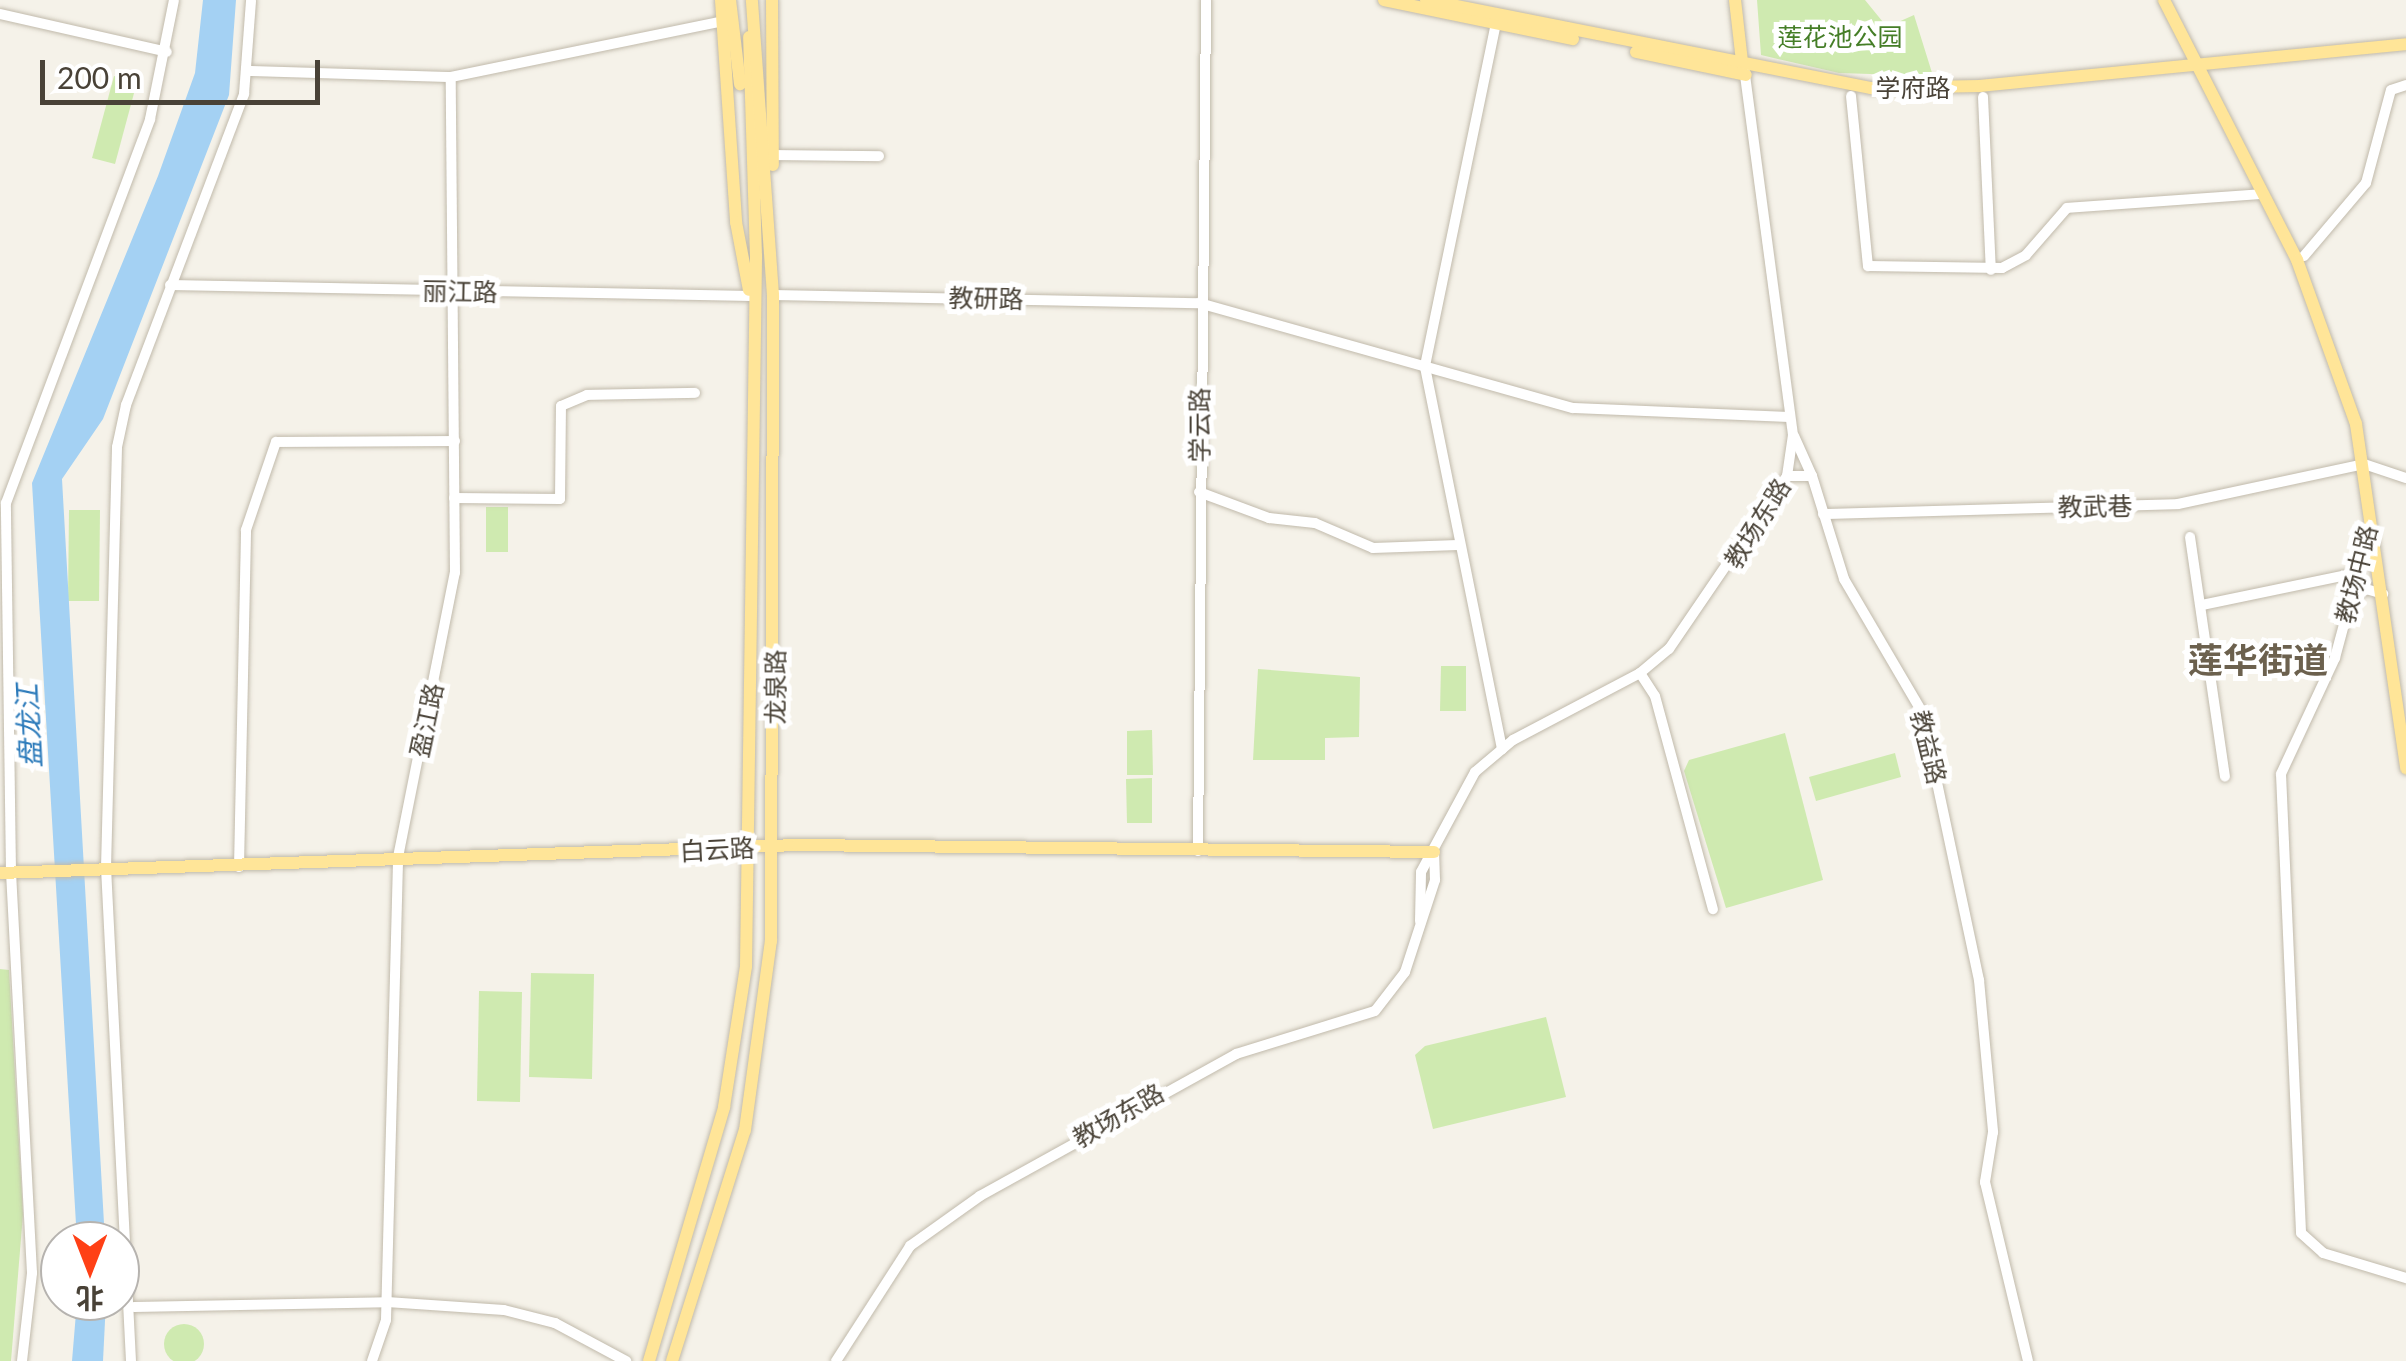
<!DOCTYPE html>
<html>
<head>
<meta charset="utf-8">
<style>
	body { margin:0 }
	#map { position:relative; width:2406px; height:1361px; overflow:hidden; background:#f5f2e9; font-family:Lato,"Noto Sans SC",sans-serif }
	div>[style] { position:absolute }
	.green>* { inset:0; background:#cfeab0 }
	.round { border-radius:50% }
	.water>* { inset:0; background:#a4d1f3 }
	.roads { filter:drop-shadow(0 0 2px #c1baab) drop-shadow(0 0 2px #c1baab) }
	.minor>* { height:10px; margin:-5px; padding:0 5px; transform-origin:5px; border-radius:5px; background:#fff }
	.major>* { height:12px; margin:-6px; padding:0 6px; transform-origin:6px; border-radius:6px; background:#ffe598 }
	span { translate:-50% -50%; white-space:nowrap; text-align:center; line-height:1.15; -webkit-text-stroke:10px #fff; paint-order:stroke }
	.park-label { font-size:25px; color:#457e27 }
	.street-label { font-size:25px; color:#494237 }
	.water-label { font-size:28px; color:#2b7aba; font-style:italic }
	.district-label { font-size:35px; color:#6c614e; font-weight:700 }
	.north { position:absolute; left:40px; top:1221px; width:100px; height:100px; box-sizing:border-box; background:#fff; border:2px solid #b6b3af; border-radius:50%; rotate:180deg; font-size:28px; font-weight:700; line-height:40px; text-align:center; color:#494237 }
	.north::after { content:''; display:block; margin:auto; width:35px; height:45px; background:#ff4016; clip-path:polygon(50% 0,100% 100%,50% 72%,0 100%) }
	.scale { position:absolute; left:40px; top:60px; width:280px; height:45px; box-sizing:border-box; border:5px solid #494237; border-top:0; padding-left:12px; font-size:30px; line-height:35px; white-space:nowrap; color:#494237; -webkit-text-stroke:8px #fff; paint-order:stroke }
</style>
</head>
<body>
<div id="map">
	<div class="green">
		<i style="clip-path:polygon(1757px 0,1865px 0,1887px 27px,1914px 15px,1933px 76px,1839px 73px,1761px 55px)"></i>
		<i style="clip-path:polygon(114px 76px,137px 82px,115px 164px,92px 158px)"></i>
		<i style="clip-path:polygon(486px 507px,508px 507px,508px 552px,486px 552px)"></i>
		<i style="clip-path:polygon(69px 510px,100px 510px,99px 601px,68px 601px)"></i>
		<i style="clip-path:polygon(1441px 666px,1466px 666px,1466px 711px,1440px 711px)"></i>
		<i style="clip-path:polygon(1258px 669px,1360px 677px,1359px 737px,1325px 738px,1325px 760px,1253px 760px)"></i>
		<i style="clip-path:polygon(1152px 730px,1153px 775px,1127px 775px,1127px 731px)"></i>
		<i style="clip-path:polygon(1785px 733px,1823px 880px,1726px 908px,1684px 771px,1689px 760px)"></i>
		<i style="clip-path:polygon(1895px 753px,1901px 777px,1816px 801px,1809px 777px)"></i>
		<i style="clip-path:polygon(1152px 778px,1152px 823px,1127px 823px,1126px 779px)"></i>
		<i style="clip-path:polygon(0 969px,9px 970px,23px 1214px,11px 1361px,0 1361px)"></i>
		<i style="clip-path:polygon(531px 973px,594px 974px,592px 1079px,529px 1077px)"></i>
		<i style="clip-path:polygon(479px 991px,522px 992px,520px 1102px,477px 1101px)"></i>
		<i style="clip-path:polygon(1546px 1017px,1566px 1097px,1433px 1129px,1415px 1055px,1425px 1046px)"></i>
		<i class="round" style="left:164px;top:1324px;width:40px;height:40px"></i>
	</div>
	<div class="water">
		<i style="clip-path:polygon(203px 0,236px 0,229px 95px,103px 419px,62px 479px,105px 1241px,77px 1241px,32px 483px,158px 176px,195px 73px)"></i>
		<i style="clip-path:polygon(77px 1301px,106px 1301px,103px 1361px,72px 1361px)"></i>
	</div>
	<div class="roads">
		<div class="minor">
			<i style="left:0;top:14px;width:171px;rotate:12.8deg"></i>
			<i style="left:1496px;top:23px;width:351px;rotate:101.7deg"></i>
			<i style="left:1425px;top:367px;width:390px;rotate:78.6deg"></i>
			<i style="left:248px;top:71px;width:203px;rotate:1.7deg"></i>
			<i style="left:451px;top:77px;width:279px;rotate:-11.6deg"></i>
			<i style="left:1851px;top:96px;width:171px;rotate:84.3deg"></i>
			<i style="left:1868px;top:266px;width:134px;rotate:0.9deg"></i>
			<i style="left:2002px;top:268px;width:27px;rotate:-28deg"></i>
			<i style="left:2026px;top:255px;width:62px;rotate:-48.9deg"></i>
			<i style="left:2067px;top:208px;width:196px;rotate:-4.1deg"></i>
			<i style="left:1983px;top:97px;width:173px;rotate:87.4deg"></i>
			<i style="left:775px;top:155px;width:104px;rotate:0.6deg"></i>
			<i style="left:2304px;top:256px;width:96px;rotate:-49.7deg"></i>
			<i style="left:2366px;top:183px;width:96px;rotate:-75deg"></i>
			<i style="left:2391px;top:90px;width:16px;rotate:-18deg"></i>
			<i style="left:170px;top:285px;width:581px;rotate:1.08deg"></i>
			<i style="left:773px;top:295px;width:426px;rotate:1.1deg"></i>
			<i style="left:1199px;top:303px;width:388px;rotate:15.7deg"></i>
			<i style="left:1573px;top:408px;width:217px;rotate:2.4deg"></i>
			<i style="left:1787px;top:476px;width:25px"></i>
			<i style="left:1812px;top:476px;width:44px;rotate:-114.2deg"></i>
			<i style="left:1812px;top:476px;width:108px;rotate:72.7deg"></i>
			<i style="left:1844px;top:579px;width:154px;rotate:59.6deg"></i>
			<i style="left:1922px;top:712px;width:274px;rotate:78deg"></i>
			<i style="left:1979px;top:980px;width:153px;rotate:84.7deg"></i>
			<i style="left:1993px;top:1132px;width:51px;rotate:99.1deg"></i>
			<i style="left:1985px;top:1182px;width:184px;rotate:76.5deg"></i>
			<i style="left:1199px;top:492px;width:75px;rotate:20.4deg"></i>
			<i style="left:1269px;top:518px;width:46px;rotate:6.2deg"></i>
			<i style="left:1315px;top:523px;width:63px;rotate:23.3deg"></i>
			<i style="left:1373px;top:548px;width:85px;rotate:-2deg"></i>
			<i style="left:454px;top:498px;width:106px;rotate:0.5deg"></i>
			<i style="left:560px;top:499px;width:93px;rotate:-89.4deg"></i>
			<i style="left:561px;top:406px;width:28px;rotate:-23deg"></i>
			<i style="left:587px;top:395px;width:108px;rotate:-1.1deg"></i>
			<i style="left:1823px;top:514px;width:355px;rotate:-1.6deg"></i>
			<i style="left:2178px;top:504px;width:190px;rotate:-12.1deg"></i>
			<i style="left:2364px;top:464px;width:44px;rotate:18.4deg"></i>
			<i style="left:2370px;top:528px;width:135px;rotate:105.1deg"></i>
			<i style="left:2335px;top:658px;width:128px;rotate:115deg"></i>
			<i style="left:2281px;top:774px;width:459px;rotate:87.5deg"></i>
			<i style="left:2301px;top:1233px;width:30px;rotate:42deg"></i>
			<i style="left:2323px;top:1253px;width:87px;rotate:16.8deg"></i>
			<i style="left:2190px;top:537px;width:242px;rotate:81.7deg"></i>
			<i style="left:2350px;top:599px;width:19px;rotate:-32deg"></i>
			<i style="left:2366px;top:589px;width:18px;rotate:16deg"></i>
			<i style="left:2202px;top:605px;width:158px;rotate:-11.7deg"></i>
			<i style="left:1640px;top:673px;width:27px;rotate:57deg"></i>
			<i style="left:1655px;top:696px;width:221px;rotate:74.8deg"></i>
			<i style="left:1198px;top:851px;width:851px;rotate:-89.46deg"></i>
			<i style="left:239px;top:867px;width:337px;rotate:-88.8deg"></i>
			<i style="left:246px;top:530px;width:93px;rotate:-71.2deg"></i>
			<i style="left:276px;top:442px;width:179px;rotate:-0.3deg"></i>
			<i style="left:1420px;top:921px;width:49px;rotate:-88.8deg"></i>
			<i style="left:1421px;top:872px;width:114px;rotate:-61.6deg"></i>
			<i style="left:1475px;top:772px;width:50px;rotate:-40.1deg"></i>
			<i style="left:1513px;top:740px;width:144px;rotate:-27.8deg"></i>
			<i style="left:1640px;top:673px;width:38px;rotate:-40deg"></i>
			<i style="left:1669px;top:649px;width:209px;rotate:-55.7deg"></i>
			<i style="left:1787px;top:476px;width:41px;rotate:-81.7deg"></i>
			<i style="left:1793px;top:435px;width:368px;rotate:-97.6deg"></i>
			<i style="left:134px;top:1307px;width:253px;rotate:-1.1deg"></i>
			<i style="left:387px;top:1302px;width:117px;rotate:3.9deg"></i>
			<i style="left:504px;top:1310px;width:53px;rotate:14.3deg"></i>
			<i style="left:555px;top:1323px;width:81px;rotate:28.2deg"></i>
			<i style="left:22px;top:1361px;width:89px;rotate:-83.5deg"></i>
			<i style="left:32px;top:1273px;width:402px;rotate:-93deg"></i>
			<i style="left:11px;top:872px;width:369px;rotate:-90.8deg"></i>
			<i style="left:6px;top:503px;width:410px;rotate:-69.4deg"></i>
			<i style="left:150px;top:119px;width:121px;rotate:-78.6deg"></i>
			<i style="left:131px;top:1361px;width:494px;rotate:-92.9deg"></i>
			<i style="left:106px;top:868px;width:421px;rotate:-88.5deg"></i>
			<i style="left:117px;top:447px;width:43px;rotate:-77.9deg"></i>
			<i style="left:126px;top:405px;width:333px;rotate:-69.2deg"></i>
			<i style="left:244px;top:94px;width:94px;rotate:-85.7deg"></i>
			<i style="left:372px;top:1361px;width:43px;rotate:-71.1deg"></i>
			<i style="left:386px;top:1320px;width:463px;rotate:-88.5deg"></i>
			<i style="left:398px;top:857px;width:290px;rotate:-78.7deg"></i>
			<i style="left:455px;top:573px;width:496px;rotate:-90.5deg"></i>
			<i style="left:836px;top:1361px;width:137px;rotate:-57.2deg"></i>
			<i style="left:910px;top:1246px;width:86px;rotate:-35.5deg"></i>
			<i style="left:980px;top:1196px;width:293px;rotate:-29deg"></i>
			<i style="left:1236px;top:1054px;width:145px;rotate:-17.2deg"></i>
			<i style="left:1375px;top:1011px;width:49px;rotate:-52.4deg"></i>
			<i style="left:1405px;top:972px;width:97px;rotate:-71.9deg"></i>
			<i style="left:1435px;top:880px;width:28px;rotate:-92deg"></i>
		</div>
		<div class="major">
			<i style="left:721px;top:0;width:223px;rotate:86.1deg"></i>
			<i style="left:736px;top:222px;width:69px;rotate:79.2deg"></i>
			<i style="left:730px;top:0;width:85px;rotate:83.2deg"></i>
			<i style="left:772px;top:0;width:165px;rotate:89.7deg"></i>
			<i style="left:1384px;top:0;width:193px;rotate:11.7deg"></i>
			<i style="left:1426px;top:0;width:454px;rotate:11.2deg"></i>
			<i style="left:1871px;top:88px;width:109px;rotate:-1.1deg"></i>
			<i style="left:1980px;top:86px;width:428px;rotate:-5.6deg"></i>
			<i style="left:1735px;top:0;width:61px;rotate:83.5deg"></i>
			<i style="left:2164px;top:0;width:292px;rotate:62.9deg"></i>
			<i style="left:2297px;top:260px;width:174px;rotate:70.2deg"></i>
			<i style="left:2356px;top:424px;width:348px;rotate:81.7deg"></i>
			<i style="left:1636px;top:52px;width:112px;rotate:11.8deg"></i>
			<i style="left:0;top:873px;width:798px;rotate:-2.01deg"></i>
			<i style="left:798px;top:845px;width:636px;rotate:0.63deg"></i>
			<i style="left:649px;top:1361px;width:265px;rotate:-73.5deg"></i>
			<i style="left:724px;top:1107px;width:143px;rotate:-81.1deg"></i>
			<i style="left:746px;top:966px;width:710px;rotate:-89.19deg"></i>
			<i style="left:756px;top:256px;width:219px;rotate:-91.8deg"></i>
			<i style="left:672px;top:1361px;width:242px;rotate:-72.5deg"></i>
			<i style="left:745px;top:1130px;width:191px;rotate:-82.2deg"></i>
			<i style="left:771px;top:941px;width:646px;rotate:-89.82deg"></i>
			<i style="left:773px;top:295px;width:296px;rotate:-94.1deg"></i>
		</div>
	</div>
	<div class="park-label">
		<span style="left:1840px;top:36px">莲花池公园</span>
	</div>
	<div class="street-label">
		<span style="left:1913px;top:87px">学府路</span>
		<span style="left:460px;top:291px;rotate:1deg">丽江路</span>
		<span style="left:986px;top:298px;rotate:1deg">教研路</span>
		<span style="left:1199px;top:425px;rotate:-90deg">学云路</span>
		<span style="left:2095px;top:506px;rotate:-1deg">教武巷</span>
		<span style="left:1757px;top:523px;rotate:-58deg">教场东路</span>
		<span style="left:2356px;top:574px;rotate:-76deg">教场中路</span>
		<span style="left:775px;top:687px;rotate:-90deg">龙泉路</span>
		<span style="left:426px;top:720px;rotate:-78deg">盈江路</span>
		<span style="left:1929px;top:747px;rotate:76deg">教益路</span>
		<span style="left:717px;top:849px;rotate:-3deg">白云路</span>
		<span style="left:1118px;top:1115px;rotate:-30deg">教场东路</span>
	</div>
	<div class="water-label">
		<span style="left:28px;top:726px;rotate:-93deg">盘龙江</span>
	</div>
	<div class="district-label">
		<span style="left:2258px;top:659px">莲华街道</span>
	</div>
	<div class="north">北</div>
	<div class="scale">200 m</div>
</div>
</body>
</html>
